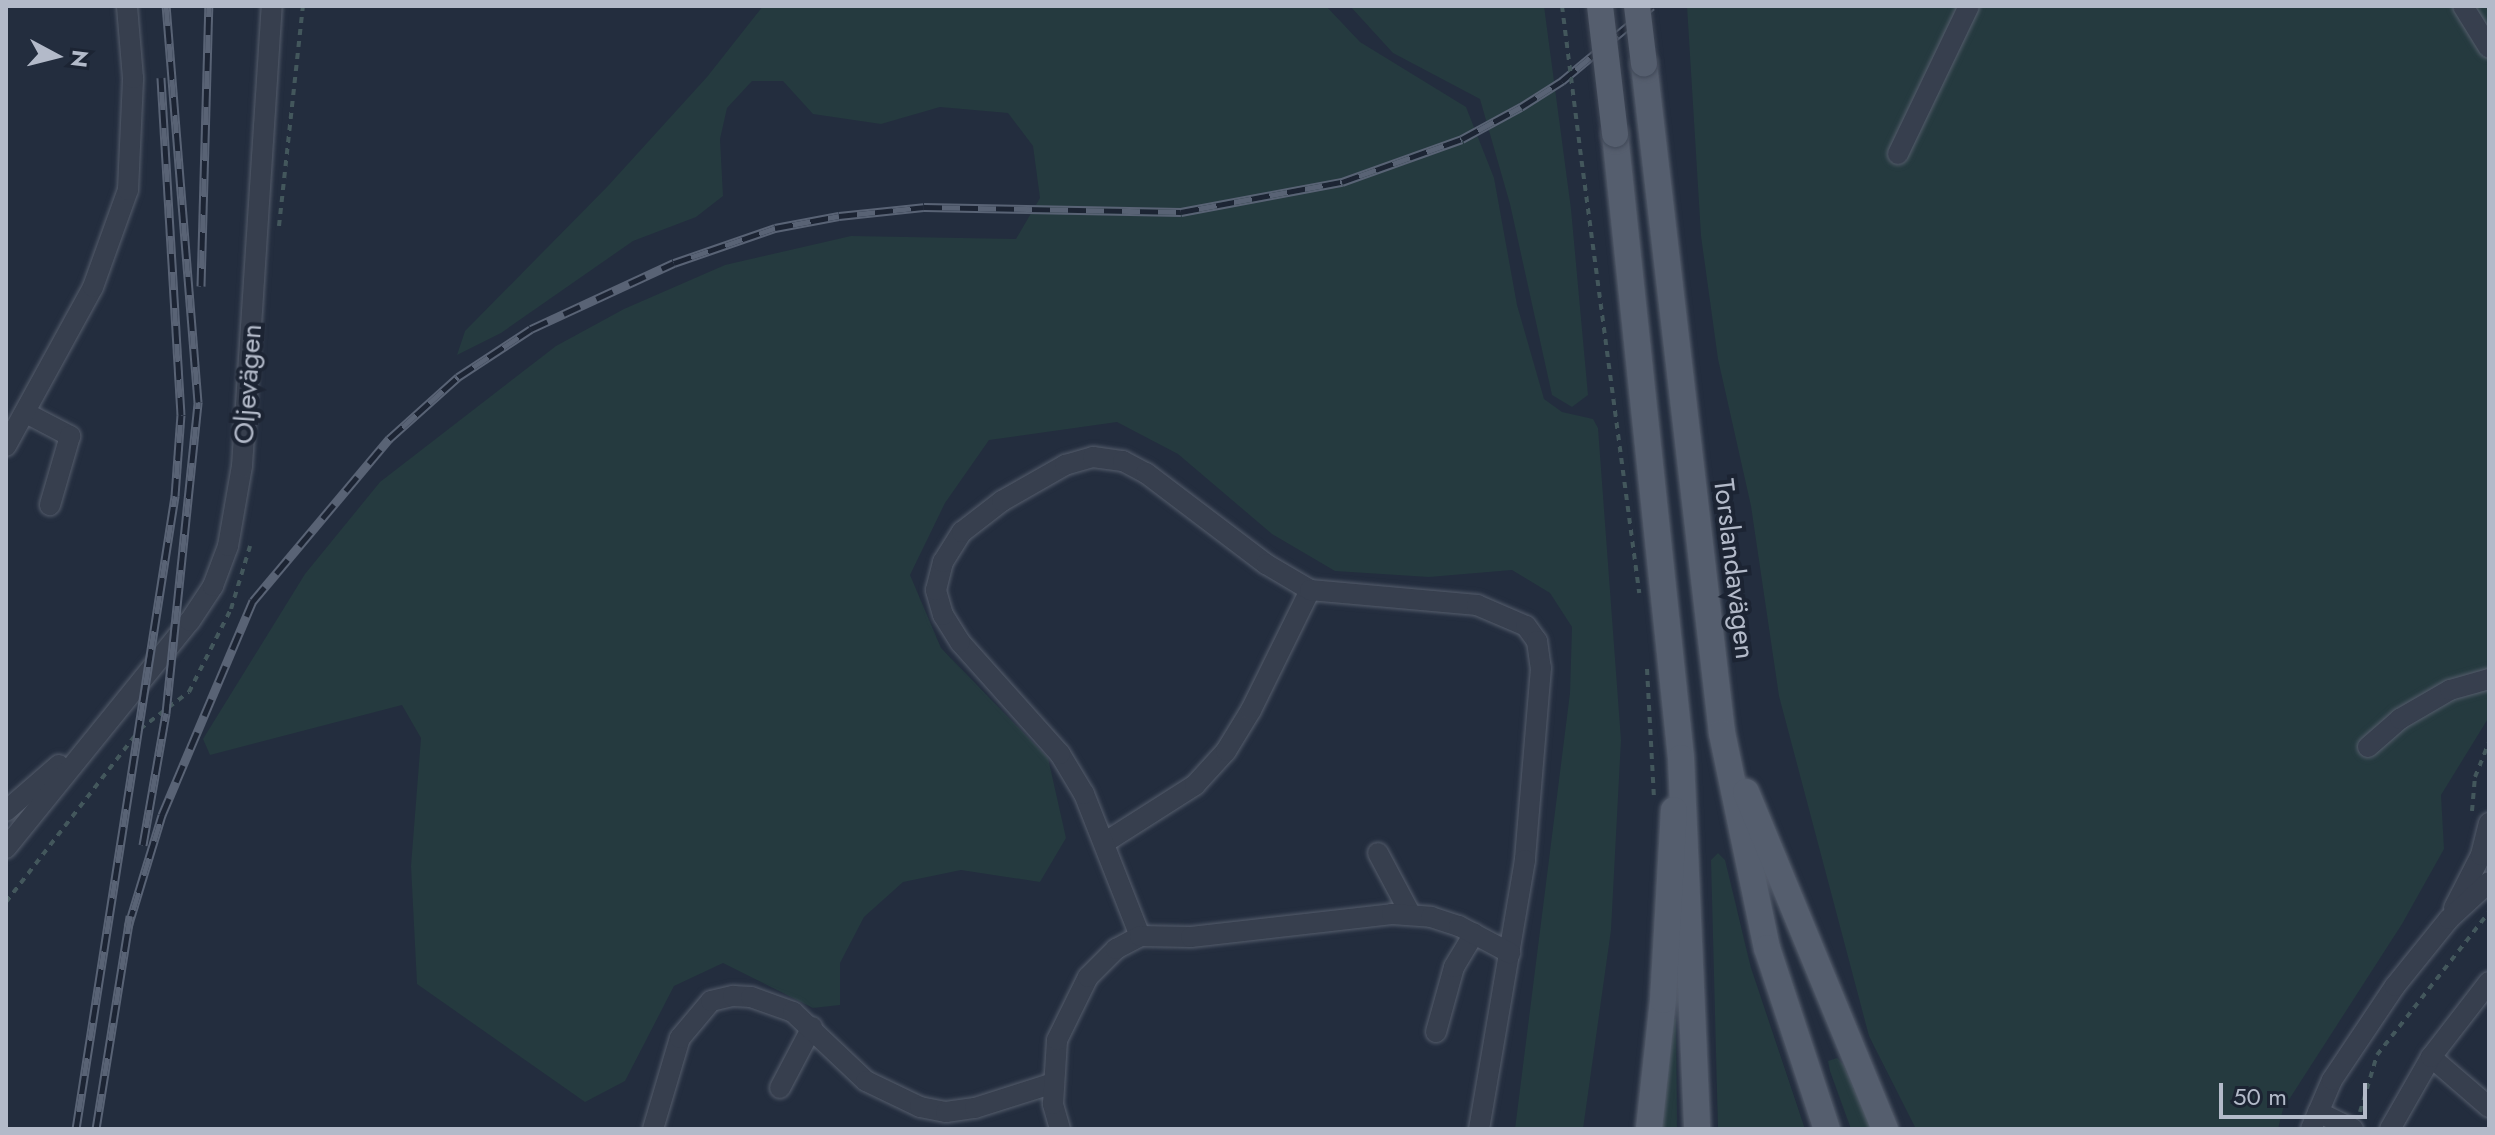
<!DOCTYPE html>
<html>
<head>
<meta charset="utf-8">
<style>
	body { margin:0 }
	#map { position:relative; width:2495px; height:1135px; overflow:hidden; background:#232d3e; font-family:Jost,sans-serif }
	div>[style] { position:absolute }
	.green>* { inset:0; background:#253a3f }
	.path>* { height:4px; margin-top:-2px; transform-origin:0; background:repeating-linear-gradient(90deg,#43575c 0 6px,transparent 0 12px) }
	.roads { filter:drop-shadow(0 0 2px #555d6c) drop-shadow(0 0 2px #555d6c) }
	.minor>* { height:20px; margin:-10px; padding:0 10px; transform-origin:10px; border-radius:10px; background:#373f4e }
	.major>* { height:26px; margin:-13px; padding:0 13px; transform-origin:13px; border-radius:13px; background:#555e6e }
	.rail>* { height:9px; margin-top:-4.5px; transform-origin:0; background:repeating-linear-gradient(90deg,#1c2433 0 18px,#596375 0 36px); box-sizing:border-box; border-block:2px solid #596375 }
	.path-bridge>* { height:4px; margin-top:-2px; transform-origin:0; background:repeating-linear-gradient(90deg,#43575c 0 6px,transparent 0 12px) }
	.bridges { filter:drop-shadow(0 0 2px #404857) drop-shadow(0 0 2px #404857) }
	.major-bridge>* { height:26px; margin:-13px; padding:0 13px; transform-origin:13px; border-radius:13px; background:#555e6e }
	span { translate:-50% -50%; white-space:nowrap; text-align:center; line-height:1.15; -webkit-text-stroke:8px #1c2433; paint-order:stroke }
	.street-label { font-size:28px; color:#b3bac9 }
	.frame { position:absolute; inset:0; border:8px solid #b3bac9; pointer-events:none }
	.north { position:absolute; left:16px; top:16px; width:80px; height:80px; -webkit-text-stroke:6px #1c2433; paint-order:stroke; rotate:97deg; font-size:22px; font-weight:700; line-height:32px; text-align:center; color:#b3bac9 }
	.north::after { content:''; display:block; margin:auto; width:28px; height:36px; background:#b3bac9; clip-path:polygon(50% 0,100% 100%,50% 72%,0 100%) }
	.scale { position:absolute; left:2219px; top:1083px; width:148px; height:36px; box-sizing:border-box; border:4px solid #b3bac9; border-top:0; padding-left:10px; font-size:24px; line-height:28px; white-space:nowrap; color:#b3bac9; -webkit-text-stroke:6px #1c2433; paint-order:stroke }
</style>
</head>
<body>
<div id="map">
	<div class="green">
		<i style="clip-path:polygon(763px 6px,1326px 6px,1360px 42px,1466px 107px,1494px 178px,1517px 305px,1544px 399px,1562px 412px,1593px 419px,1598px 428px,1621px 740px,1611px 930px,1583px 1129px,1515px 1129px,1570px 693px,1572px 627px,1550px 593px,1512px 570px,1429px 577px,1335px 571px,1272px 534px,1178px 454px,1117px 422px,989px 440px,945px 503px,910px 575px,941px 648px,1048px 758px,1066px 838px,1040px 882px,961px 870px,903px 882px,864px 917px,840px 963px,840px 1005px,813px 1008px,723px 963px,674px 986px,625px 1081px,585px 1102px,417px 984px,411px 866px,421px 738px,402px 705px,210px 755px,203px 739px,305px 574px,380px 482px,556px 346px,624px 309px,725px 265px,851px 236px,1016px 239px,1040px 198px,1033px 146px,1008px 113px,940px 107px,881px 124px,813px 114px,783px 81px,752px 81px,727px 108px,720px 139px,723px 196px,696px 217px,633px 241px,501px 333px,457px 355px,465px 331px,607px 187px,707px 77px)"></i>
		<i style="clip-path:polygon(1350px 6px,1544px 6px,1571px 209px,1588px 395px,1572px 407px,1552px 395px,1510px 204px,1480px 99px,1393px 53px)"></i>
		<i style="clip-path:polygon(1687px 6px,2489px 6px,2489px 717px,2441px 795px,2444px 849px,2402px 924px,2283px 1109px,2278px 1129px,1916px 1129px,1869px 1036px,1779px 696px,1751px 506px,1718px 359px,1701px 236px)"></i>
		<i style="clip-path:polygon(1718px 853px,1725px 860px,1751px 968px,1805px 1129px,1718px 1129px,1711px 860px)"></i>
		<i style="clip-path:polygon(1671px 1019px,1676px 1019px,1677px 1129px,1660px 1129px)"></i>
		<i style="clip-path:polygon(1837px 1058px,1843px 1064px,1872px 1129px,1851px 1129px,1830px 1071px,1828px 1061px)"></i>
	</div>
	<div class="path">
		<i style="left:1580px;top:149px;width:448px;rotate:82.4deg"></i>
		<i style="left:279px;top:226px;width:221px;rotate:-83.8deg"></i>
		<i style="left:1647px;top:669px;width:131px;rotate:86.9deg"></i>
		<i style="left:2472px;top:811px;width:34px;rotate:-85deg"></i>
		<i style="left:2475px;top:777px;width:38px;rotate:-68deg"></i>
		<i style="left:6px;top:902px;width:219px;rotate:-52.2deg"></i>
		<i style="left:140px;top:729px;width:61px;rotate:-37.1deg"></i>
		<i style="left:189px;top:692px;width:93px;rotate:-63.2deg"></i>
		<i style="left:231px;top:609px;width:66px;rotate:-73.2deg"></i>
		<i style="left:2360px;top:1112px;width:59px;rotate:-73.4deg"></i>
		<i style="left:2377px;top:1055px;width:182px;rotate:-51.9deg"></i>
	</div>
	<div class="roads">
		<div class="minor">
			<i style="left:2463px;top:6px;width:49px;rotate:58.2deg"></i>
			<i style="left:1898px;top:154px;width:164px;rotate:-64.4deg"></i>
			<i style="left:26px;top:413px;width:50px;rotate:27.6deg"></i>
			<i style="left:70px;top:436px;width:72px;rotate:106.2deg"></i>
			<i style="left:6px;top:446px;width:181px;rotate:-61.3deg"></i>
			<i style="left:93px;top:287px;width:103px;rotate:-70.2deg"></i>
			<i style="left:128px;top:190px;width:112px;rotate:-87.4deg"></i>
			<i style="left:133px;top:78px;width:72px;rotate:-94.8deg"></i>
			<i style="left:2368px;top:747px;width:43px;rotate:-41.2deg"></i>
			<i style="left:2400px;top:719px;width:58px;rotate:-30.1deg"></i>
			<i style="left:2450px;top:690px;width:41px;rotate:-15.8deg"></i>
			<i style="left:6px;top:811px;width:70px;rotate:-41deg"></i>
			<i style="left:1104px;top:843px;width:108px;rotate:-32.5deg"></i>
			<i style="left:1195px;top:785px;width:46px;rotate:-47.6deg"></i>
			<i style="left:1226px;top:751px;width:48px;rotate:-58.6deg"></i>
			<i style="left:1251px;top:710px;width:134px;rotate:-63.8deg"></i>
			<i style="left:6px;top:848px;width:292px;rotate:-51deg"></i>
			<i style="left:190px;top:621px;width:42px;rotate:-56.7deg"></i>
			<i style="left:213px;top:586px;width:43px;rotate:-69.4deg"></i>
			<i style="left:228px;top:546px;width:81px;rotate:-80.1deg"></i>
			<i style="left:242px;top:466px;width:461px;rotate:-86.3deg"></i>
			<i style="left:1378px;top:853px;width:70px;rotate:62deg"></i>
			<i style="left:2454px;top:908px;width:59px;rotate:-63deg"></i>
			<i style="left:2481px;top:855px;width:33px;rotate:-76deg"></i>
			<i style="left:1140px;top:936px;width:153px;rotate:-111.5deg"></i>
			<i style="left:1084px;top:794px;width:47px;rotate:-121deg"></i>
			<i style="left:1060px;top:754px;width:150px;rotate:-131.8deg"></i>
			<i style="left:960px;top:642px;width:32px;rotate:-122deg"></i>
			<i style="left:943px;top:615px;width:26px;rotate:-106deg"></i>
			<i style="left:936px;top:590px;width:29px;rotate:-76deg"></i>
			<i style="left:943px;top:562px;width:36px;rotate:-58deg"></i>
			<i style="left:962px;top:532px;width:51px;rotate:-37.8deg"></i>
			<i style="left:1002px;top:501px;width:73px;rotate:-29.7deg"></i>
			<i style="left:1065px;top:465px;width:29px;rotate:-16deg"></i>
			<i style="left:1093px;top:457px;width:30px;rotate:8deg"></i>
			<i style="left:1123px;top:461px;width:26px;rotate:28deg"></i>
			<i style="left:1146px;top:473px;width:151px;rotate:37.2deg"></i>
			<i style="left:1266px;top:564px;width:51px;rotate:30.6deg"></i>
			<i style="left:1310px;top:590px;width:168px;rotate:5.1deg"></i>
			<i style="left:1477px;top:605px;width:53px;rotate:23.2deg"></i>
			<i style="left:1526px;top:626px;width:19px;rotate:54deg"></i>
			<i style="left:1537px;top:641px;width:27px;rotate:82deg"></i>
			<i style="left:1541px;top:668px;width:193px;rotate:94.8deg"></i>
			<i style="left:1525px;top:860px;width:273px;rotate:99.7deg"></i>
			<i style="left:1436px;top:1032px;width:67px;rotate:-74.5deg"></i>
			<i style="left:1454px;top:967px;width:39px;rotate:-59deg"></i>
			<i style="left:2431px;top:1057px;width:77px;rotate:40.8deg"></i>
			<i style="left:780px;top:1088px;width:69px;rotate:-62.3deg"></i>
			<i style="left:2318px;top:1112px;width:39px;rotate:26deg"></i>
			<i style="left:653px;top:1129px;width:95px;rotate:-73.5deg"></i>
			<i style="left:680px;top:1038px;width:48px;rotate:-50deg"></i>
			<i style="left:711px;top:1001px;width:23px;rotate:-13deg"></i>
			<i style="left:733px;top:996px;width:18px;rotate:3deg"></i>
			<i style="left:751px;top:997px;width:45px;rotate:19.7deg"></i>
			<i style="left:793px;top:1012px;width:100px;rotate:43.4deg"></i>
			<i style="left:866px;top:1081px;width:60px;rotate:25.7deg"></i>
			<i style="left:920px;top:1107px;width:26px;rotate:11deg"></i>
			<i style="left:946px;top:1112px;width:29px;rotate:-8deg"></i>
			<i style="left:975px;top:1108px;width:83px;rotate:-17.6deg"></i>
			<i style="left:1060px;top:1129px;width:26px;rotate:-106deg"></i>
			<i style="left:1053px;top:1104px;width:64px;rotate:-86.4deg"></i>
			<i style="left:1057px;top:1040px;width:70px;rotate:-63.8deg"></i>
			<i style="left:1088px;top:977px;width:40px;rotate:-45deg"></i>
			<i style="left:1116px;top:949px;width:27px;rotate:-28deg"></i>
			<i style="left:1140px;top:936px;width:51px;rotate:1.1deg"></i>
			<i style="left:1191px;top:937px;width:202px;rotate:-6.5deg"></i>
			<i style="left:1392px;top:914px;width:39px;rotate:4deg"></i>
			<i style="left:1431px;top:917px;width:29px;rotate:18deg"></i>
			<i style="left:1459px;top:926px;width:58px;rotate:27.9deg"></i>
			<i style="left:2311px;top:1129px;width:53px;rotate:-66.8deg"></i>
			<i style="left:2332px;top:1080px;width:113px;rotate:-56.2deg"></i>
			<i style="left:2395px;top:986px;width:86px;rotate:-51.1deg"></i>
			<i style="left:2449px;top:919px;width:54px;rotate:-42.8deg"></i>
			<i style="left:2390px;top:1129px;width:83px;rotate:-60.3deg"></i>
			<i style="left:2431px;top:1057px;width:95px;rotate:-52.3deg"></i>
		</div>
		<div class="major">
			<i style="left:1644px;top:64px;width:674px;rotate:83.35deg"></i>
			<i style="left:1722px;top:733px;width:220px;rotate:78.2deg"></i>
			<i style="left:1767px;top:948px;width:191px;rotate:71.7deg"></i>
			<i style="left:1615px;top:134px;width:627px;rotate:83.96deg"></i>
			<i style="left:1681px;top:758px;width:371px;rotate:87.5deg"></i>
			<i style="left:1746px;top:792px;width:365px;rotate:67.6deg"></i>
			<i style="left:1649px;top:1129px;width:130px;rotate:-83.8deg"></i>
			<i style="left:1663px;top:1000px;width:190px;rotate:-86.7deg"></i>
		</div>
	</div>
	<div class="rail">
		<i style="left:201px;top:286px;width:280px;rotate:-88.4deg"></i>
		<i style="left:143px;top:845px;width:134px;rotate:-80.1deg"></i>
		<i style="left:166px;top:713px;width:313px;rotate:-84.1deg"></i>
		<i style="left:198px;top:402px;width:397px;rotate:-94.6deg"></i>
		<i style="left:128px;top:927px;width:117px;rotate:-73.1deg"></i>
		<i style="left:162px;top:815px;width:233px;rotate:-67deg"></i>
		<i style="left:253px;top:601px;width:212px;rotate:-50deg"></i>
		<i style="left:389px;top:439px;width:93px;rotate:-41.9deg"></i>
		<i style="left:458px;top:377px;width:87px;rotate:-33.3deg"></i>
		<i style="left:531px;top:329px;width:157px;rotate:-24.8deg"></i>
		<i style="left:674px;top:263px;width:107px;rotate:-19.1deg"></i>
		<i style="left:775px;top:228px;width:65px;rotate:-10.6deg"></i>
		<i style="left:839px;top:216px;width:85px;rotate:-6deg"></i>
		<i style="left:924px;top:207px;width:257px;rotate:1.1deg"></i>
		<i style="left:1181px;top:212px;width:164px;rotate:-10.6deg"></i>
		<i style="left:1342px;top:182px;width:127px;rotate:-19.7deg"></i>
		<i style="left:1462px;top:139px;width:67px;rotate:-28.5deg"></i>
		<i style="left:1521px;top:107px;width:49px;rotate:-32.4deg"></i>
		<i style="left:1562px;top:81px;width:117px;rotate:-39.8deg"></i>
		<i style="left:76px;top:1129px;width:641px;rotate:-81.11deg"></i>
		<i style="left:175px;top:496px;width:81px;rotate:-85.8deg"></i>
		<i style="left:181px;top:415px;width:338px;rotate:-93.4deg"></i>
		<i style="left:96px;top:1129px;width:216px;rotate:-80.9deg"></i>
	</div>
	<div class="path-bridge">
		<i style="left:1562px;top:6px;width:144px;rotate:82.8deg"></i>
	</div>
	<div class="bridges">
		<div class="major-bridge">
			<i style="left:1600px;top:6px;width:129px;rotate:83.3deg"></i>
			<i style="left:1637px;top:6px;width:58px;rotate:83.1deg"></i>
		</div>
	</div>
	<div class="street-label">
		<span style="left:248px;top:384px;rotate:-86deg">Oljevägen</span>
		<span style="left:1734px;top:569px;rotate:83deg">Torslandavägen</span>
	</div>
	<div class="frame"></div>
	<div class="north">N</div>
	<div class="scale">50 m</div>
</div>
</body>
</html>
